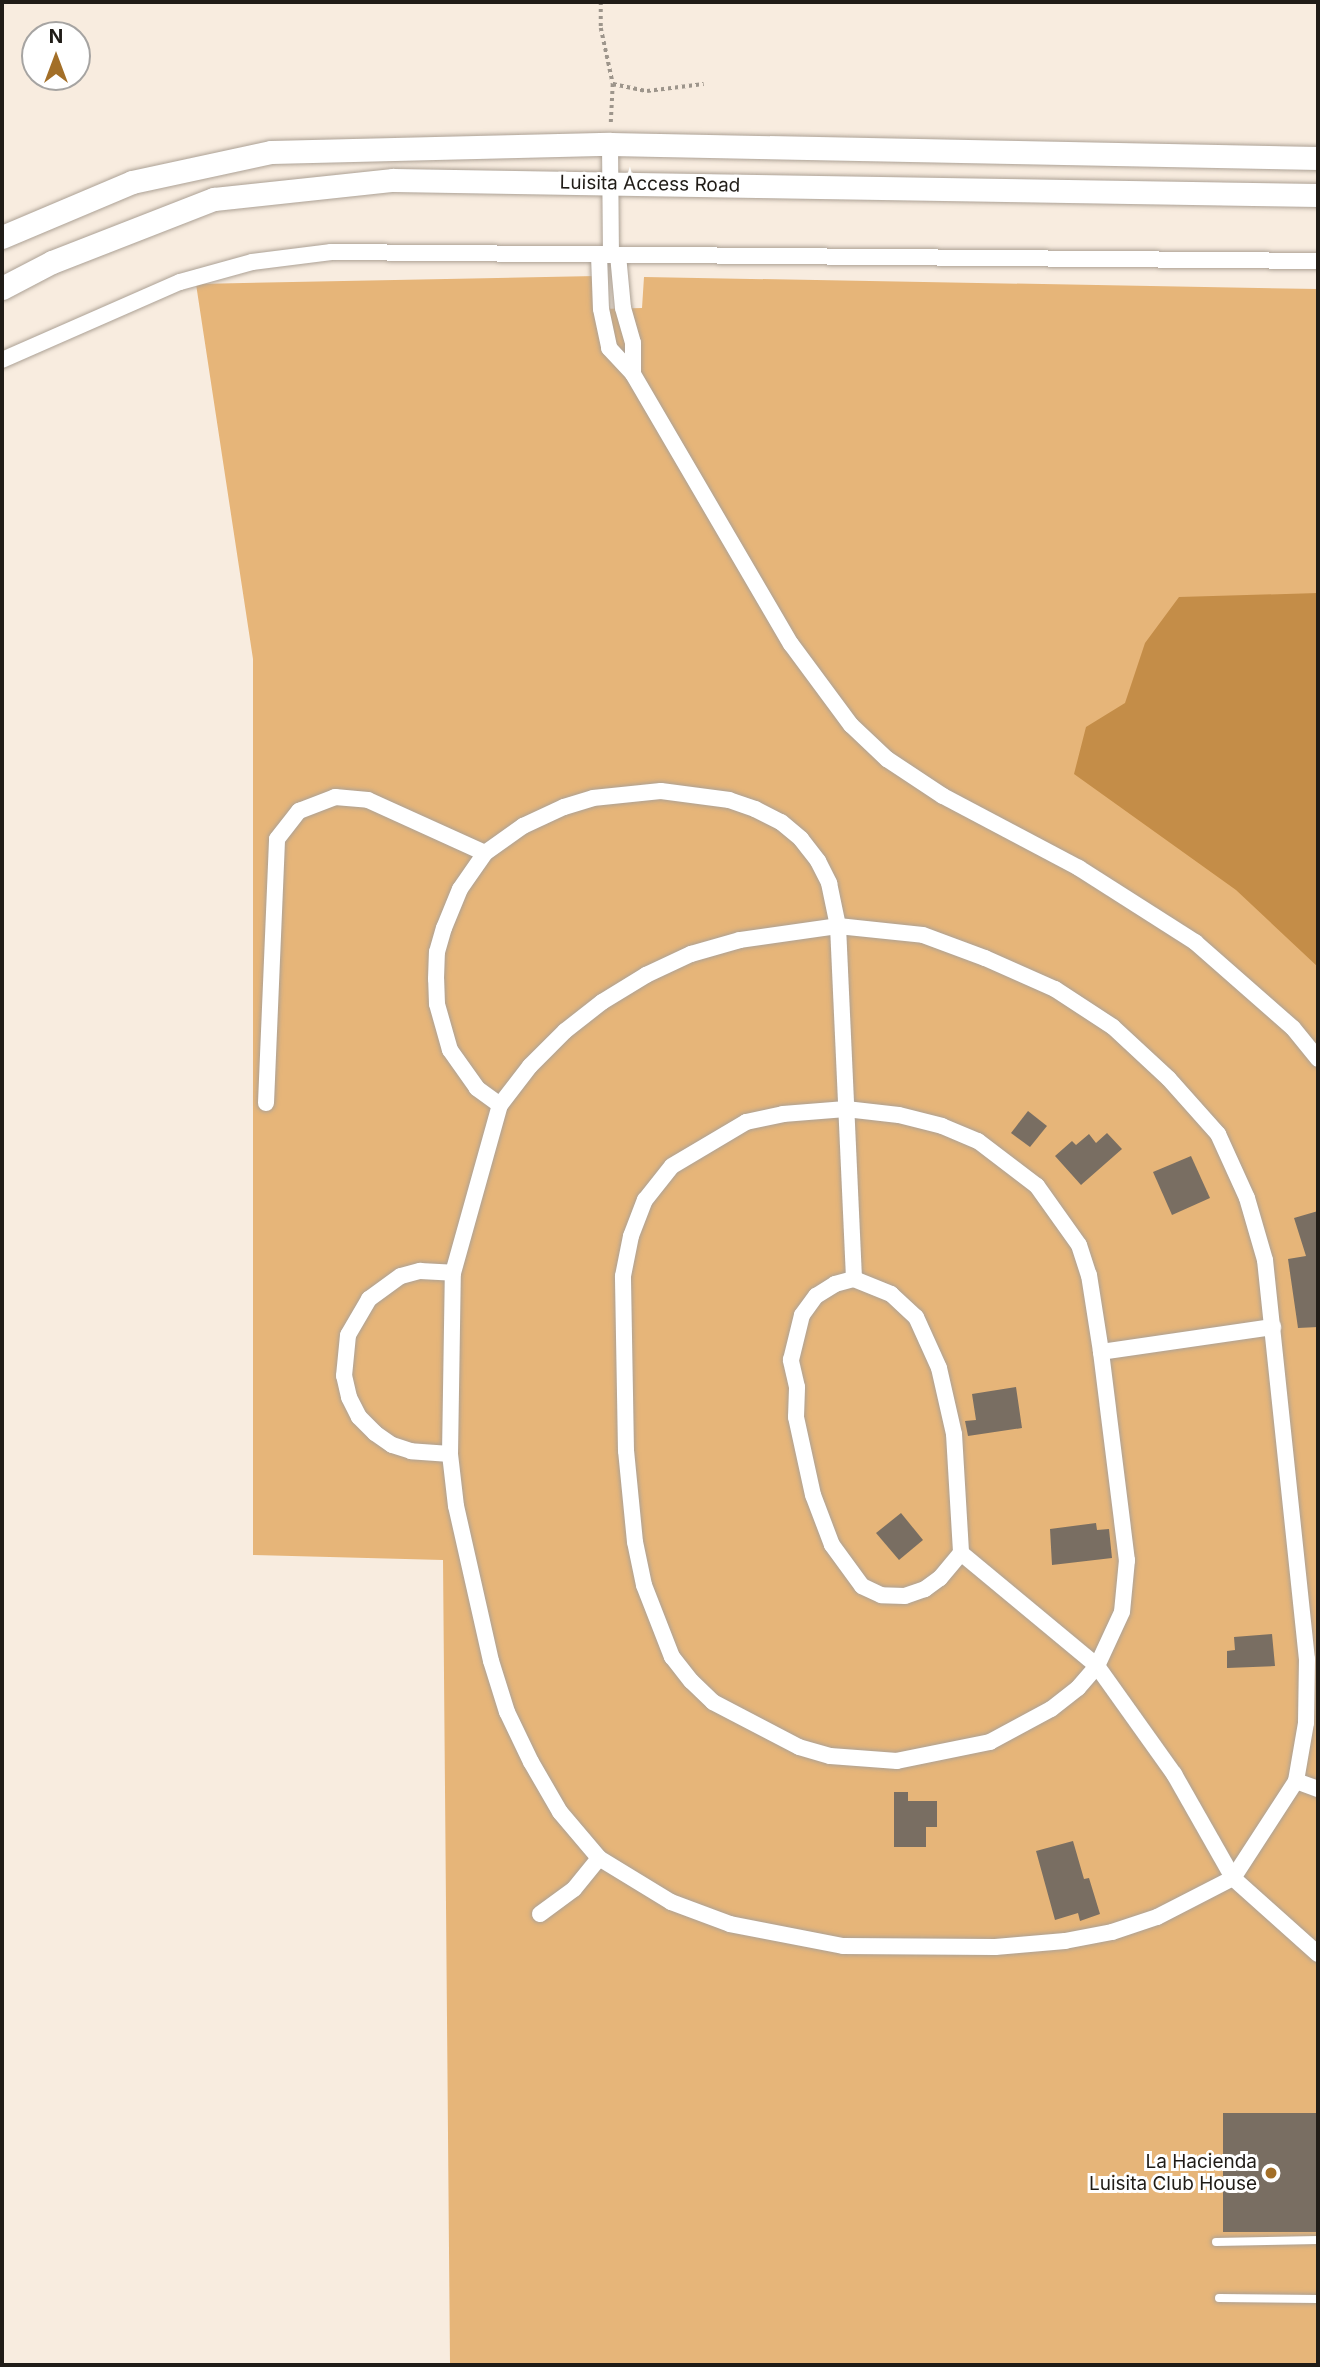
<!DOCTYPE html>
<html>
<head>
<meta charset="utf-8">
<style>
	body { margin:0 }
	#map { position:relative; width:1320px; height:2367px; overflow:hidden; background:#f8ecdf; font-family:Inter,sans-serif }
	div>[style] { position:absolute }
	.green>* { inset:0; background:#e6b579 }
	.water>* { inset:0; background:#c48d48 }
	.building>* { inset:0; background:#796e62 }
	.path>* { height:3.5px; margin-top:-1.75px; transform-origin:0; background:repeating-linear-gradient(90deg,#9d958b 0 3.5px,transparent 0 7px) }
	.roads { filter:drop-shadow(0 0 2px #aca195) drop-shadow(0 0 2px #aca195) }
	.lane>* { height:8px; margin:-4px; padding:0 4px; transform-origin:4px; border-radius:4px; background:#fff }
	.street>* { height:16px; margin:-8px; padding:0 8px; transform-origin:8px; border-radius:8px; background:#fff }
	.secondary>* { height:23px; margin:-11.5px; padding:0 11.5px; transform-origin:11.5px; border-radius:11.5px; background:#fff }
	.dots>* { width:19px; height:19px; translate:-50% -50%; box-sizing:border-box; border:4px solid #fff; border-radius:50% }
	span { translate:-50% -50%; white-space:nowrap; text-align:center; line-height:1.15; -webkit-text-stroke:6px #fff; paint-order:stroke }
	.street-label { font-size:19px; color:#201c17 }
	.poi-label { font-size:19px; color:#201c17 }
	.right { translate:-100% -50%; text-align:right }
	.frame { position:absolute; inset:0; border:4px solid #201c17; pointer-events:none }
	.north { position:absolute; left:21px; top:21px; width:70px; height:70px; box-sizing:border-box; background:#fff; border:2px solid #a6a4a2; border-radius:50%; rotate:0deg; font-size:19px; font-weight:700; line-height:28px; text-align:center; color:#201c17 }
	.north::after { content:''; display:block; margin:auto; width:24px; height:32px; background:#a36f28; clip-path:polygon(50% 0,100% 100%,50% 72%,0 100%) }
</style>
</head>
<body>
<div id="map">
	<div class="green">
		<i style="clip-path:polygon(596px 276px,601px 309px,642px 308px,644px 277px,1318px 289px,1318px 2365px,450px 2365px,443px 1560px,253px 1555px,253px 659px,196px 284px)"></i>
	</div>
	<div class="water">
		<i style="clip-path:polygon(1318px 593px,1318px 967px,1236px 890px,1074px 774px,1086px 727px,1125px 703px,1145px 643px,1179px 597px)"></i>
	</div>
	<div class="building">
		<i style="clip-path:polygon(1028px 1111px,1047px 1126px,1030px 1147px,1011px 1133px)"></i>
		<i style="clip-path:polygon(1107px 1133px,1122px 1149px,1081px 1185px,1055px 1156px,1072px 1141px,1076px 1145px,1089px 1134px,1096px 1143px)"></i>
		<i style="clip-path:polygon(1191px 1156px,1210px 1198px,1172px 1215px,1153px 1172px)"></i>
		<i style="clip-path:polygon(1318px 1211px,1318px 1327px,1298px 1328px,1288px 1259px,1306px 1256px,1294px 1218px)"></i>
		<i style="clip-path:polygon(1016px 1387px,1022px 1428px,968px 1436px,965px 1421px,976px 1420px,972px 1394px)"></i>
		<i style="clip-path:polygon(901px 1513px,923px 1540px,899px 1560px,876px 1533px)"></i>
		<i style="clip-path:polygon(1096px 1523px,1097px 1530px,1109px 1529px,1112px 1558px,1052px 1565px,1050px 1529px)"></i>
		<i style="clip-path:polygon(1272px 1634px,1275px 1666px,1227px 1668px,1227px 1651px,1235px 1650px,1234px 1637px)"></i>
		<i style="clip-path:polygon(894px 1792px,908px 1792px,908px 1801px,937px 1801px,937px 1827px,926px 1827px,926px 1847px,894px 1847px)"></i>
		<i style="clip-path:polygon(1073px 1841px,1084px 1879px,1089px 1878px,1100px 1914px,1080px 1921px,1078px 1913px,1055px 1920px,1036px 1851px)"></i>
		<i style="clip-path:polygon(1223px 2113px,1318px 2113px,1318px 2232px,1223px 2232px)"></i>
	</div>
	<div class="path">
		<i style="left:601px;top:2px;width:26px;rotate:90deg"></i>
		<i style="left:601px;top:28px;width:57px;rotate:77.9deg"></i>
		<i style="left:613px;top:84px;width:40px;rotate:92.9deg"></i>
		<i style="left:613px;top:84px;width:35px;rotate:12deg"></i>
		<i style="left:647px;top:91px;width:57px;rotate:-7deg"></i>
	</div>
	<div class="roads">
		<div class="lane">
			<i style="left:1216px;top:2242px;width:102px;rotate:-1.1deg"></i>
			<i style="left:1219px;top:2298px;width:99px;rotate:0.6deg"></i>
		</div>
		<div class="street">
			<i style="left:610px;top:144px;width:111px;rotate:89.5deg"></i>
			<i style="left:599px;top:255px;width:54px;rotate:87.9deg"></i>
			<i style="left:601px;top:309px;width:40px;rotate:78deg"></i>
			<i style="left:609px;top:348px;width:35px;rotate:47deg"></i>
			<i style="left:633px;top:374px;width:313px;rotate:59.7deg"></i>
			<i style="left:791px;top:644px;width:101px;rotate:53.5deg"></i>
			<i style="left:851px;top:725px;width:50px;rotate:43.4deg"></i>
			<i style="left:887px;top:759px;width:67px;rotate:33.5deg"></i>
			<i style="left:943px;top:796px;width:154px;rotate:27.9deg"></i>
			<i style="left:1079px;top:868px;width:138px;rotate:32.5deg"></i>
			<i style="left:1195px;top:942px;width:130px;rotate:41.3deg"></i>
			<i style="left:1293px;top:1028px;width:40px;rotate:51deg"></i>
			<i style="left:618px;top:255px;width:53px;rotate:84.6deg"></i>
			<i style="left:623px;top:308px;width:36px;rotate:74deg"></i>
			<i style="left:633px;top:343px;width:31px;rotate:90deg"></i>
			<i style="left:2px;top:360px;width:194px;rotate:-23.7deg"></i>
			<i style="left:180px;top:282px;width:75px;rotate:-15.5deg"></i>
			<i style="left:252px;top:262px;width:80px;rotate:-7.2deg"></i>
			<i style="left:331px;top:252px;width:987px;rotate:0.52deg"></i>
			<i style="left:838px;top:926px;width:85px;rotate:6deg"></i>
			<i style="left:923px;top:935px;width:66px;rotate:20.4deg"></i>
			<i style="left:985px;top:958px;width:77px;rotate:23.9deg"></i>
			<i style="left:1055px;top:989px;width:69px;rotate:33.2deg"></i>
			<i style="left:1113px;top:1027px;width:76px;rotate:42.9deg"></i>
			<i style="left:1169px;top:1079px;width:74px;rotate:48.3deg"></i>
			<i style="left:1218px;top:1134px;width:70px;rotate:65.6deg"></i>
			<i style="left:1247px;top:1198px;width:65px;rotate:73.8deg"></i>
			<i style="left:1265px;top:1260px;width:401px;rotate:84deg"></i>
			<i style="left:1307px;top:1659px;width:64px;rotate:90.9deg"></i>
			<i style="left:1306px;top:1723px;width:59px;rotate:99.8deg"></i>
			<i style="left:1296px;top:1781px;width:116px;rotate:123deg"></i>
			<i style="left:1233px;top:1878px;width:85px;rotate:152.8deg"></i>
			<i style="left:1157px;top:1917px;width:47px;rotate:161.6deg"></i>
			<i style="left:1112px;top:1932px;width:48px;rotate:169.2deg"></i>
			<i style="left:1065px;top:1941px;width:70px;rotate:175.1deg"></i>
			<i style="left:995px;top:1947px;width:152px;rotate:-179.6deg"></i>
			<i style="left:843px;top:1946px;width:115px;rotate:-169deg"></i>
			<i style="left:730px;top:1924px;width:63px;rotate:-159.6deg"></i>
			<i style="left:671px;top:1902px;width:84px;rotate:-148.6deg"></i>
			<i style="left:599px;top:1858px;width:60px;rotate:-130.3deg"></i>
			<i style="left:560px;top:1812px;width:58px;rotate:-120.1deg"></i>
			<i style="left:531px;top:1762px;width:55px;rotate:-115.6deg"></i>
			<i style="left:507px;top:1712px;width:53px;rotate:-107.4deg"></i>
			<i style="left:491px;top:1661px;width:159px;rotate:-102.7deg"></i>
			<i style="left:456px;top:1506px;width:52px;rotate:-96.6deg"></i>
			<i style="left:450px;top:1454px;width:181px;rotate:-89.1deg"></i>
			<i style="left:453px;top:1273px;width:174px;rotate:-74.4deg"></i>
			<i style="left:500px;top:1105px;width:49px;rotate:-52.4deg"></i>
			<i style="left:530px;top:1066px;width:49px;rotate:-45deg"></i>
			<i style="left:565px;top:1031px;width:47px;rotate:-38.1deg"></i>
			<i style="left:602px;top:1002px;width:52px;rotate:-31.5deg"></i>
			<i style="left:646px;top:975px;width:50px;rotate:-25deg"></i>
			<i style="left:691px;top:954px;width:51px;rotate:-15.9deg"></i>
			<i style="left:740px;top:940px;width:99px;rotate:-8.1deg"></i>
			<i style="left:266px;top:1103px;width:264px;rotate:-87.6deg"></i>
			<i style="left:277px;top:839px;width:36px;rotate:-52deg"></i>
			<i style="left:299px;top:811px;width:39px;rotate:-21deg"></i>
			<i style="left:335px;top:797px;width:33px;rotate:5deg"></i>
			<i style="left:368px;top:800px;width:128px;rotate:24.4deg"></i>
			<i style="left:500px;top:1105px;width:29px;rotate:-144deg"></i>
			<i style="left:477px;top:1088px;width:47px;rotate:-125.4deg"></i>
			<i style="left:450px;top:1050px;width:48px;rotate:-105.8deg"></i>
			<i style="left:437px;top:1004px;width:25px;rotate:-92deg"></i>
			<i style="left:436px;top:979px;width:27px;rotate:-88deg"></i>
			<i style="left:437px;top:952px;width:25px;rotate:-74deg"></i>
			<i style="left:444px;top:928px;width:42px;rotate:-67.7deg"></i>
			<i style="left:460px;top:889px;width:44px;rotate:-55.2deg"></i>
			<i style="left:485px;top:853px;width:47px;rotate:-35.4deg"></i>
			<i style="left:523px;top:826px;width:45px;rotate:-24.9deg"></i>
			<i style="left:564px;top:807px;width:30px;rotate:-17deg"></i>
			<i style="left:593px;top:798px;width:68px;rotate:-5.9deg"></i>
			<i style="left:661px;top:791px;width:69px;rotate:7.5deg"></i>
			<i style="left:729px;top:800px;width:28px;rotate:19deg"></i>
			<i style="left:755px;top:809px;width:29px;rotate:27deg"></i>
			<i style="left:781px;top:822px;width:26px;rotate:40deg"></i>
			<i style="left:801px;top:839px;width:28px;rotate:52deg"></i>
			<i style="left:818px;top:861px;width:25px;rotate:63deg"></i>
			<i style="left:829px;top:883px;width:44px;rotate:78.2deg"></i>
			<i style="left:838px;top:926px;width:353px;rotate:87.4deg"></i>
			<i style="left:846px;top:1109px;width:53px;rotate:6.5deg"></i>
			<i style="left:899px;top:1115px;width:44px;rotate:14.3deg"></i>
			<i style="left:942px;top:1126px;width:39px;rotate:23deg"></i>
			<i style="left:978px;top:1141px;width:74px;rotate:37.3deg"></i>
			<i style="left:1037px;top:1186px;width:72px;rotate:54.6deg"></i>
			<i style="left:1079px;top:1245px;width:32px;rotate:72deg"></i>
			<i style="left:1089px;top:1275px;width:78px;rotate:81.1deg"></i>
			<i style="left:1101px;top:1352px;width:210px;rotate:82.9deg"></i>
			<i style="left:1127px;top:1560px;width:52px;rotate:95.5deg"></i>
			<i style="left:1122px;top:1612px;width:60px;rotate:114.8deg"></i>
			<i style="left:1097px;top:1666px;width:29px;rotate:131deg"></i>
			<i style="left:1078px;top:1688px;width:34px;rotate:142deg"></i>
			<i style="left:1051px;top:1709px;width:69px;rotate:151.6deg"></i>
			<i style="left:990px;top:1742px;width:95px;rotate:168.5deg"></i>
			<i style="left:897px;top:1761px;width:67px;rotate:-175.7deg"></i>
			<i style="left:830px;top:1756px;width:32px;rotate:-164deg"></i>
			<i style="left:799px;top:1747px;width:97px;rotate:-152.4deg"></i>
			<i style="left:713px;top:1702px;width:30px;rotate:-136deg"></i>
			<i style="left:691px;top:1681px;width:31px;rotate:-128deg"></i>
			<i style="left:672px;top:1657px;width:77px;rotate:-111.3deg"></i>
			<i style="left:644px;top:1585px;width:44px;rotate:-101.8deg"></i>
			<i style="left:635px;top:1542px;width:91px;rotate:-95.6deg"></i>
			<i style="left:626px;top:1451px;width:175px;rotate:-91deg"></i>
			<i style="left:623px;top:1276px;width:41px;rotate:-78.7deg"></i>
			<i style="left:631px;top:1236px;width:39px;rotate:-69deg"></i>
			<i style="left:645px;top:1200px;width:43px;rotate:-51.5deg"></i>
			<i style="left:672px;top:1166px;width:86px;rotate:-30.7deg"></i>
			<i style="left:746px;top:1122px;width:38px;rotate:-12deg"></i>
			<i style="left:783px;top:1114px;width:63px;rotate:-4.5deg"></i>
			<i style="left:854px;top:1279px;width:40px;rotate:22deg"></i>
			<i style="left:891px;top:1294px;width:34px;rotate:43deg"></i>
			<i style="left:916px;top:1317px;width:56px;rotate:65.7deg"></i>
			<i style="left:939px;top:1368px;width:68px;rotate:77.2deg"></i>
			<i style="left:954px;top:1434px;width:119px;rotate:86.6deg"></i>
			<i style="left:961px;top:1553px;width:33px;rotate:130deg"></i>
			<i style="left:940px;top:1578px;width:19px;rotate:144deg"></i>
			<i style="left:925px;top:1589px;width:21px;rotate:161deg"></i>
			<i style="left:905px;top:1596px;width:24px;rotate:-178deg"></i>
			<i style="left:881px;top:1595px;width:21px;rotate:-155deg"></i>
			<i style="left:862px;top:1586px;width:51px;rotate:-126.2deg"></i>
			<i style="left:832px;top:1545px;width:53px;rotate:-110.8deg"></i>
			<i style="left:813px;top:1495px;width:80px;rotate:-102.3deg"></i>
			<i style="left:796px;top:1417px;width:30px;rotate:-88deg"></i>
			<i style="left:797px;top:1387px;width:28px;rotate:-103deg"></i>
			<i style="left:791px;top:1360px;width:46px;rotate:-76.3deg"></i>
			<i style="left:802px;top:1315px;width:24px;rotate:-54deg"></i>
			<i style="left:816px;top:1296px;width:22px;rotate:-32deg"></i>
			<i style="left:835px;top:1284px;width:20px;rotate:-15deg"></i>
			<i style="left:1101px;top:1352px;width:174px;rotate:-8.3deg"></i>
			<i style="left:450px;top:1454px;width:39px;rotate:-176deg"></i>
			<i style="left:411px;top:1451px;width:20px;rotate:-162deg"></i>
			<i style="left:392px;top:1445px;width:21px;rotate:-145deg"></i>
			<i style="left:375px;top:1433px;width:23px;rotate:-135deg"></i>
			<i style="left:359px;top:1417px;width:22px;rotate:-117deg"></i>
			<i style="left:349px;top:1397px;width:22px;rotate:-103deg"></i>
			<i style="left:344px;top:1376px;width:41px;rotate:-84.4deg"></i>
			<i style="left:348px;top:1335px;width:42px;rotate:-59.7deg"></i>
			<i style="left:369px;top:1299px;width:39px;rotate:-36deg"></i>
			<i style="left:401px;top:1276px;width:20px;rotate:-15deg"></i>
			<i style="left:420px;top:1271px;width:33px;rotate:3deg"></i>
			<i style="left:961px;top:1553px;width:177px;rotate:39.7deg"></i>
			<i style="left:1097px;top:1666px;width:133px;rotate:54.5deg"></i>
			<i style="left:1174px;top:1774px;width:120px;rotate:60.4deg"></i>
			<i style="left:1233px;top:1878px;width:114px;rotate:41.8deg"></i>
			<i style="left:1296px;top:1781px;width:23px;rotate:20deg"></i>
			<i style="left:540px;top:1914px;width:42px;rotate:-36.3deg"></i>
			<i style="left:574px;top:1889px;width:40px;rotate:-51deg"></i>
		</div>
		<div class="secondary">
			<i style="left:2px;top:237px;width:141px;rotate:-22.9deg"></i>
			<i style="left:132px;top:182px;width:142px;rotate:-12.2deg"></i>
			<i style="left:271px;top:152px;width:339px;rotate:-1.4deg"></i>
			<i style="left:610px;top:144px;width:708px;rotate:1.13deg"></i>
			<i style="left:2px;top:288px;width:56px;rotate:-27.5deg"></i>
			<i style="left:52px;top:262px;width:174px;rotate:-21.3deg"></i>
			<i style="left:214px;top:199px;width:180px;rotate:-6.1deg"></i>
			<i style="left:393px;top:180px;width:925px;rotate:0.93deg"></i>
		</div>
	</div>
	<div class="dots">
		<i style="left:1271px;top:2173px;background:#a36f28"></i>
	</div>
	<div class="street-label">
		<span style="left:650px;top:184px;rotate:1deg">Luisita Access Road</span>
	</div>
	<div class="poi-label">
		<span class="right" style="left:1257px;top:2173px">La Hacienda<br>Luisita Club House</span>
	</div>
	<div class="frame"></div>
	<div class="north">N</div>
</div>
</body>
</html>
